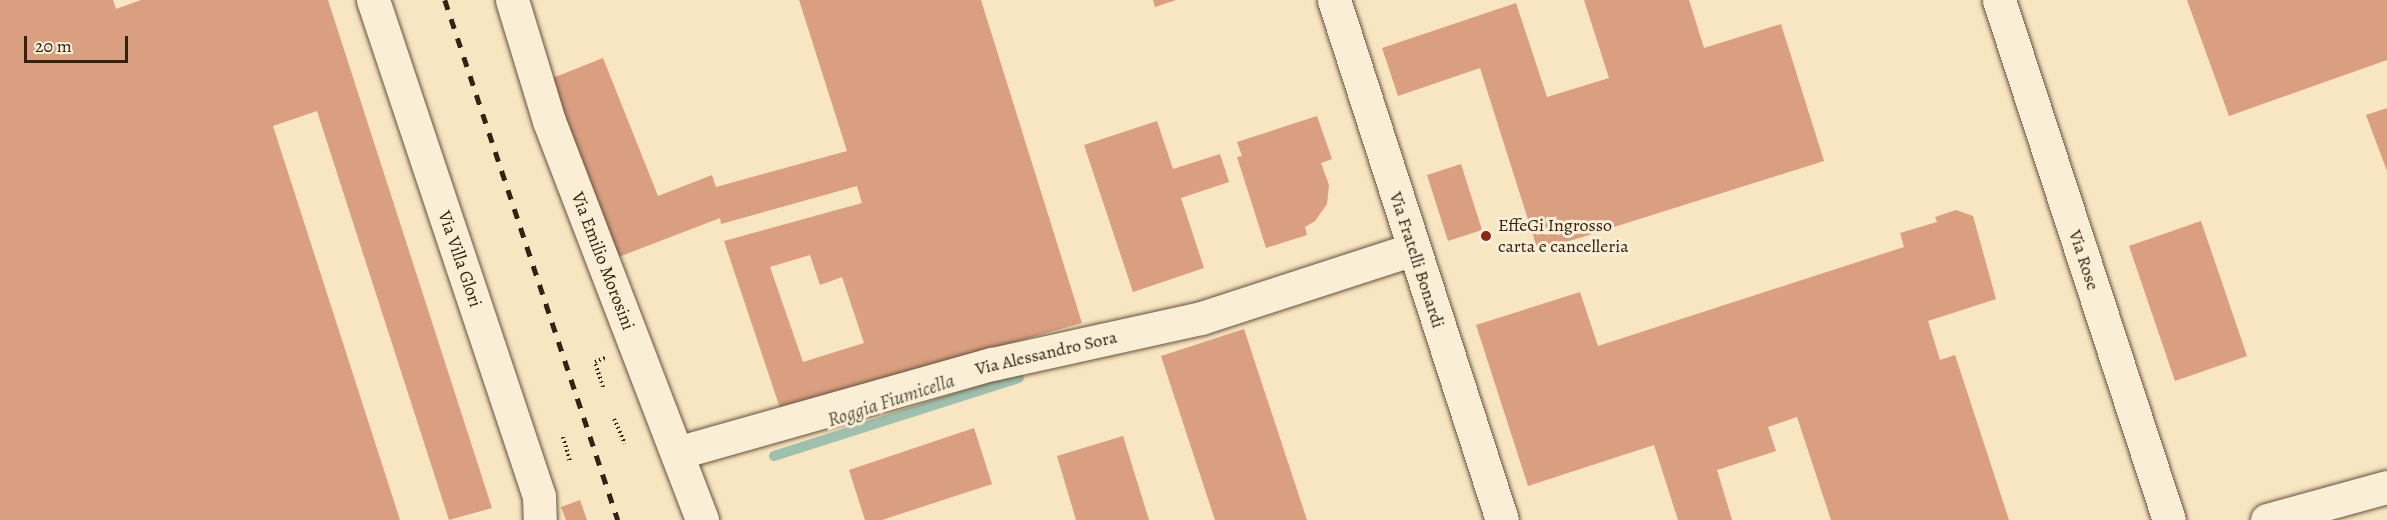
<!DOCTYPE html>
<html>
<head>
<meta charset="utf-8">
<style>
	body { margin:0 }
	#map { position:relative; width:2387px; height:520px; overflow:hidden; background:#f8e5c1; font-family:Alegreya,serif }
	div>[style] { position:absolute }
	.stream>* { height:10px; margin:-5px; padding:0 5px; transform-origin:5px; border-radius:5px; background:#9fc0ad }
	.building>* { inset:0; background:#da9f81 }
	.path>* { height:4px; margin-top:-2px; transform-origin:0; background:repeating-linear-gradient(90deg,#352110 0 1.5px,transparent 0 4.5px) }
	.roads { filter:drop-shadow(0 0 2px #66523c) drop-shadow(0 0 2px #66523c) }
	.street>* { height:33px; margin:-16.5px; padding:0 16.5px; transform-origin:16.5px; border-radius:16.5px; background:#faeed7 }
	.rail>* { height:4.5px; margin-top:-2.25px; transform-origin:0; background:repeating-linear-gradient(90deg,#352110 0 10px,transparent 0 20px) }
	.dots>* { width:16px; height:16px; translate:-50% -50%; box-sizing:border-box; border:3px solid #faeed7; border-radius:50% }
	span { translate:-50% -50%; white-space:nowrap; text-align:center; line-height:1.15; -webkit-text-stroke:6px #faeed7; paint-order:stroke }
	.poi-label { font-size:18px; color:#352110 }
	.left { translate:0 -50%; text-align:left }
	.street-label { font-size:18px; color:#352110 }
	.water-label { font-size:20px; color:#55513f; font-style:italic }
	.scale { position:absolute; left:24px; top:36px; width:104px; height:27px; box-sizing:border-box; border:3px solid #352110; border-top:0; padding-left:8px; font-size:18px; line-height:21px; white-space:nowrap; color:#352110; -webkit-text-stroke:4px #faeed7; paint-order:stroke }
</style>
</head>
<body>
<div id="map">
	<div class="stream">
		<i style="left:774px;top:456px;width:257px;rotate:-17.7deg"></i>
	</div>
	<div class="building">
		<i style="clip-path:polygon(0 0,113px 0,116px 9px,141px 0,328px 0,492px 508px,449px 520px,317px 111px,273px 126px,400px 520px,0 520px)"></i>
		<i style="clip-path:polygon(evenodd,799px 0,981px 0,1082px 323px,780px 408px,724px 241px,862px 203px,857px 186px,721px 224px,720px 218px,616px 258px,545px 81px,603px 58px,658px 196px,712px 175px,716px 187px,847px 151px,799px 0,810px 255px,820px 285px,842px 277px,864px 343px,803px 362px,770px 267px,810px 255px)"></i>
		<i style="clip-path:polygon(1153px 0,1176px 0,1155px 7px)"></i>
		<i style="clip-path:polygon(1584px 0,1689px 0,1704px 48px,1781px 24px,1824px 161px,1538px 251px,1480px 68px,1398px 96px,1382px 48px,1516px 3px,1547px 97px,1609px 78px)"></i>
		<i style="clip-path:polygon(2187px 0,2387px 0,2387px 60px,2229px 116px)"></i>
		<i style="clip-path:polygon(2387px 108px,2387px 171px,2366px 115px)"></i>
		<i style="clip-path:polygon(1317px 116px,1332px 159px,1321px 163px,1329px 185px,1327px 204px,1315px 221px,1305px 227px,1307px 235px,1266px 248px,1237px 157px,1242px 156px,1237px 142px)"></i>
		<i style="clip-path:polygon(1157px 121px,1173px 169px,1220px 154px,1229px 182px,1181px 198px,1204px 268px,1133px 292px,1084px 145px)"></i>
		<i style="clip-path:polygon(1461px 164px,1482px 230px,1448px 241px,1427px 175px)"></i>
		<i style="clip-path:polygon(1956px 210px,1973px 216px,1996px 299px,1928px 321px,1940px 360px,1955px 355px,2009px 520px,1831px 520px,1797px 417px,1768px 427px,1776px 451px,1717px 470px,1732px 520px,1678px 520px,1654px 445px,1528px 486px,1476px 325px,1580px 292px,1598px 346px,1904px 247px,1900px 233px,1937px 222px,1935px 217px)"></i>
		<i style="clip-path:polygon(2201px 221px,2247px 356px,2175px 381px,2129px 246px)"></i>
		<i style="clip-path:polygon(1244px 329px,1307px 520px,1215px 520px,1161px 356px)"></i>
		<i style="clip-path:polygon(974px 428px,992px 484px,882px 520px,865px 520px,849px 470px)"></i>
		<i style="clip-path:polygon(1123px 436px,1149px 520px,1076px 520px,1057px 456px)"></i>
		<i style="clip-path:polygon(580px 500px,587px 520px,566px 520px,561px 507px)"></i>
	</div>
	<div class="path">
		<i style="left:603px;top:387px;width:26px;rotate:-108deg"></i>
		<i style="left:595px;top:362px;width:11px;rotate:-22deg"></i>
		<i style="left:614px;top:419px;width:27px;rotate:66deg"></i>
		<i style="left:563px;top:437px;width:26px;rotate:74deg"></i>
	</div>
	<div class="roads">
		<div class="street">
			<i style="left:373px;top:0;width:523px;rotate:71.5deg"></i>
			<i style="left:539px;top:496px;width:24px;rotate:88deg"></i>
			<i style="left:512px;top:0;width:127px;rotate:73deg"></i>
			<i style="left:549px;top:121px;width:427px;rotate:69deg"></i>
			<i style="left:1334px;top:0;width:546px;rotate:72.1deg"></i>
			<i style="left:1999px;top:0;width:547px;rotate:71.9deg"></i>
			<i style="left:677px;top:453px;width:327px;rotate:-15.8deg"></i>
			<i style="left:992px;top:364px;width:214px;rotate:-12.4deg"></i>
			<i style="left:1201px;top:318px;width:223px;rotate:-18deg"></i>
			<i style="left:2267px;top:520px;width:124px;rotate:-15.4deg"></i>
		</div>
	</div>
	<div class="rail">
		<i style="left:445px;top:0;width:548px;rotate:71.6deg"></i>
	</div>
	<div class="dots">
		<i style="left:1486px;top:236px;background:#8f2418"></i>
	</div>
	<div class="poi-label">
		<span class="left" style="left:1498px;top:236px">EffeGi Ingrosso<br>carta e cancelleria</span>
	</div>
	<div class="street-label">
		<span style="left:460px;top:259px;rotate:71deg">Via Villa Glori</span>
		<span style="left:1417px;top:260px;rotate:72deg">Via Fratelli Bonardi</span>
		<span style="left:2084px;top:260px;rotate:72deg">Via Rose</span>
		<span style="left:603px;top:261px;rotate:69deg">Via Emilio Morosini</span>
		<span style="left:1046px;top:353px;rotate:-13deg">Via Alessandro Sora</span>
	</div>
	<div class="water-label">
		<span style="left:891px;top:400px;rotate:-18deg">Roggia Fiumicella</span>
	</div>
	<div class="scale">20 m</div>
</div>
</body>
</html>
